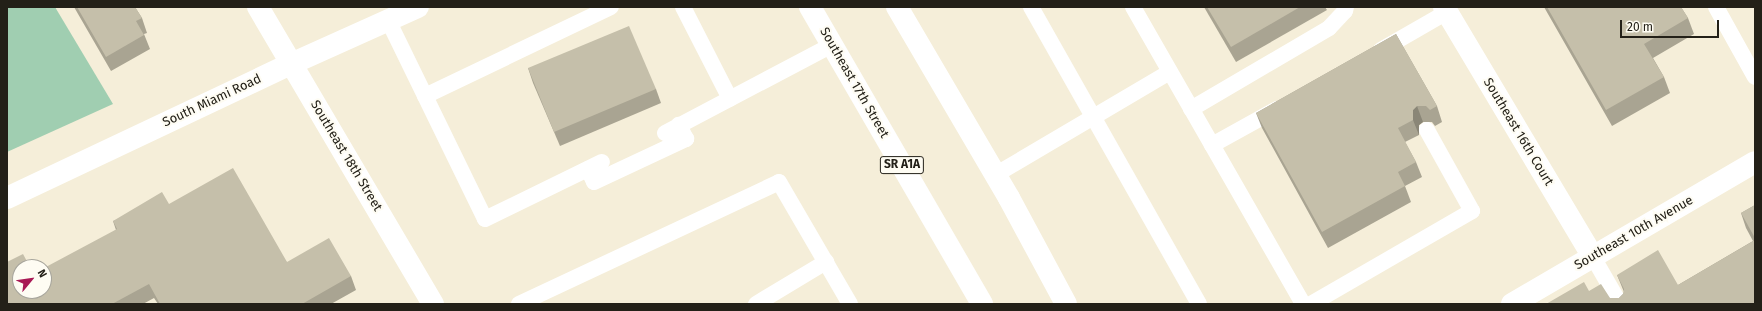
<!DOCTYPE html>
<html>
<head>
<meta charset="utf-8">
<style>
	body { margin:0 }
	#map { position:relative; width:1762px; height:311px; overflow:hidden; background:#f5eed9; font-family:"Fira Sans",sans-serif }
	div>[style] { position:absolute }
	.green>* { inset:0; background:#a0ceb1 }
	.service>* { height:16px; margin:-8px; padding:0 8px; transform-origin:8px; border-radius:8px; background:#fff }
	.minor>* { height:22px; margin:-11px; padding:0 11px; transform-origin:11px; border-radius:11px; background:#fff }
	.tertiary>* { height:22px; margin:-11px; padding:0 11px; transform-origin:11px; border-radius:11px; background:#fff }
	.primary>* { height:22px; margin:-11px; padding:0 11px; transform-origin:11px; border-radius:11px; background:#fff }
	.wall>* { inset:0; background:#a9a492 }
	.shaded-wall>* { inset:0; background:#8a8677 }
	.building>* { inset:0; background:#c5bfaa }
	span { translate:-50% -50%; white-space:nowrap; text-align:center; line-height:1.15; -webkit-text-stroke:4px #fefcf3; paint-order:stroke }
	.shield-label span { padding:1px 3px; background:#fefcf3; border:1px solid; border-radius:3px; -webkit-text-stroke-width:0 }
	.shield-label { font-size:12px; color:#232018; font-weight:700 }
	.street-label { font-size:13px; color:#232018 }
	.frame { position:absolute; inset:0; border:8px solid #232018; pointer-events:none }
	.north { position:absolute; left:12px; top:259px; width:40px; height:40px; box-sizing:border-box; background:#fefcf3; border:1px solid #a6a49b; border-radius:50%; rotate:61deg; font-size:11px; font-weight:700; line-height:16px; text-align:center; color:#232018 }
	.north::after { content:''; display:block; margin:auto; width:14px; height:18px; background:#a91955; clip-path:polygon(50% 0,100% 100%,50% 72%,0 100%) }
	.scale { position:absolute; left:1620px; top:20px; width:99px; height:18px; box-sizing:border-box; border:2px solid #232018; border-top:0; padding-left:5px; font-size:12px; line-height:14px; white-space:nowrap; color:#232018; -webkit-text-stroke:3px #fefcf3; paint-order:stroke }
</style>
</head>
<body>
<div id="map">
	<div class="green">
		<i style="clip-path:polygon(7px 7px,55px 7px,113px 104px,7px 152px)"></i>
	</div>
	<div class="service">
		<i style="left:683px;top:7px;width:103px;rotate:62.9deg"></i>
		<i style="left:1031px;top:7px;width:341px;rotate:60.5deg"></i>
		<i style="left:1133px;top:7px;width:342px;rotate:60.2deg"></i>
		<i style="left:1716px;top:7px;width:80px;rotate:60.9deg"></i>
		<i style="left:388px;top:20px;width:221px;rotate:64deg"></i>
		<i style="left:485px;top:219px;width:130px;rotate:-26deg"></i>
		<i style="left:1381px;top:50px;width:76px;rotate:-29.9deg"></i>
		<i style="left:425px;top:96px;width:206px;rotate:-25.6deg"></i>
		<i style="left:1191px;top:109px;width:160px;rotate:-30.4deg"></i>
		<i style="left:1329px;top:28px;width:23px;rotate:-47deg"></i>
		<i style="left:1345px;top:11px;width:4px;rotate:-76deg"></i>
		<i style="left:665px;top:133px;width:189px;rotate:-27.8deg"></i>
		<i style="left:1212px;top:145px;width:74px;rotate:-29deg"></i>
		<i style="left:588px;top:169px;width:14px;rotate:65deg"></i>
		<i style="left:594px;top:182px;width:102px;rotate:-25.1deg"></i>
		<i style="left:686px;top:139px;width:16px;rotate:-117deg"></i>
		<i style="left:995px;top:175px;width:203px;rotate:-30.5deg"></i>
		<i style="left:1593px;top:257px;width:54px;rotate:60.1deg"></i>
		<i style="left:519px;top:304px;width:287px;rotate:-25.1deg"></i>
		<i style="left:779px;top:182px;width:141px;rotate:59.8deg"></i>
		<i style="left:756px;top:304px;width:82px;rotate:-31deg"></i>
		<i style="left:1311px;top:304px;width:186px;rotate:-30deg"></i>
		<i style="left:1472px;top:211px;width:93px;rotate:-119.1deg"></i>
	</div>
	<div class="minor">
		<i style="left:258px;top:7px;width:345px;rotate:59.5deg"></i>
		<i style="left:1444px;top:7px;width:291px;rotate:59.2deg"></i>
		<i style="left:1512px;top:304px;width:281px;rotate:-30.3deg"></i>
	</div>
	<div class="tertiary">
		<i style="left:7px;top:198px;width:314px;rotate:-25.3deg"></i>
		<i style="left:291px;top:64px;width:139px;rotate:-24.2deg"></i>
	</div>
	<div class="primary">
		<i style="left:810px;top:7px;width:343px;rotate:59.9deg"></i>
		<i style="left:897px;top:7px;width:221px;rotate:59.6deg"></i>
		<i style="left:1009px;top:198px;width:120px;rotate:61.7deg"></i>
	</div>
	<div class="wall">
		<i style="clip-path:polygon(74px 7px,135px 7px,142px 18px,147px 33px,144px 34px,150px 49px,111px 71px)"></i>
		<i style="clip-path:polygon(1204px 7px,1325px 7px,1327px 10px,1236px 62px)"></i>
		<i style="clip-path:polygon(1544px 7px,1681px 7px,1688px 18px,1694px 34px,1653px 58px,1664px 77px,1670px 93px,1612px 126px)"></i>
		<i style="clip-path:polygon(1396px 34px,1437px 106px,1442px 122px,1435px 126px,1432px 122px,1423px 122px,1419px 125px,1419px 135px,1405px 142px,1416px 162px,1422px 177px,1405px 186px,1411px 202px,1328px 248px,1262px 128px,1256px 113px)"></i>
		<i style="clip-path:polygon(528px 68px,656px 89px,661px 103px,560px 146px,533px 83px)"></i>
		<i style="clip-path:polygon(169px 204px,287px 262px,351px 276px,356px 290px,331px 304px,158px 304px,154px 298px,143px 304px,7px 304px,20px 291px,116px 230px,113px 221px)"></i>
		<i style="clip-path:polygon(1755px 205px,1755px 304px,1546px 304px,1589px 291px,1610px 298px,1619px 298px,1623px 294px,1624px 292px,1617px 275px,1678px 285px,1753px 241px,1746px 228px,1741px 213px)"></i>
	</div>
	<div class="shaded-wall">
		<i style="clip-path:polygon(1417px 106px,1423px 122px,1419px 125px,1419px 135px,1413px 120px,1413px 110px)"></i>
	</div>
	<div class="building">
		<i style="clip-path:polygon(77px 7px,135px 7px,142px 18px,136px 21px,144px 35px,106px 57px)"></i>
		<i style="clip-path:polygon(1207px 7px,1300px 7px,1231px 47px)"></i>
		<i style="clip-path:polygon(1547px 7px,1681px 7px,1688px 18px,1644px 44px,1664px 77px,1606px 110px)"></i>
		<i style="clip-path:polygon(629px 26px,656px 89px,554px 132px,528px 68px)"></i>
		<i style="clip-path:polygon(1396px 34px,1437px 106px,1430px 110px,1426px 106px,1417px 106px,1413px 110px,1413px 120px,1398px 128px,1416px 162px,1398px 172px,1405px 186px,1322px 232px,1256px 113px)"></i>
		<i style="clip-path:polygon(233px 168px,287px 262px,329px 238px,351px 276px,302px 304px,160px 304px,149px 284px,112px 304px,7px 304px,7px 262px,23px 254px,30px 267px,20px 267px,20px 291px,44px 291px,44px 268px,117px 229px,113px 221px,162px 192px,169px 204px)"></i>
		<i style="clip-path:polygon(1755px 205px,1755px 238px,1741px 213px)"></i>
		<i style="clip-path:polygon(1755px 240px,1755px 304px,1546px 304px,1584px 282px,1589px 291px,1601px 284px,1610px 298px,1619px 298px,1623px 294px,1624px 289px,1617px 275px,1658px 250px,1678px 285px)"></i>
	</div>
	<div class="shield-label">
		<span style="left:902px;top:165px">SR A1A</span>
	</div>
	<div class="street-label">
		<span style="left:854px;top:83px;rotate:60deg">Southeast 17th Street</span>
		<span style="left:212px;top:101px;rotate:-25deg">South Miami Road</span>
		<span style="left:1518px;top:132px;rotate:59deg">Southeast 16th Court</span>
		<span style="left:346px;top:156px;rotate:59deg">Southeast 18th Street</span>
		<span style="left:1634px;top:233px;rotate:-30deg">Southeast 10th Avenue</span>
	</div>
	<div class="frame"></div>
	<div class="north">N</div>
	<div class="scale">20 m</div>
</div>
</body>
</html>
